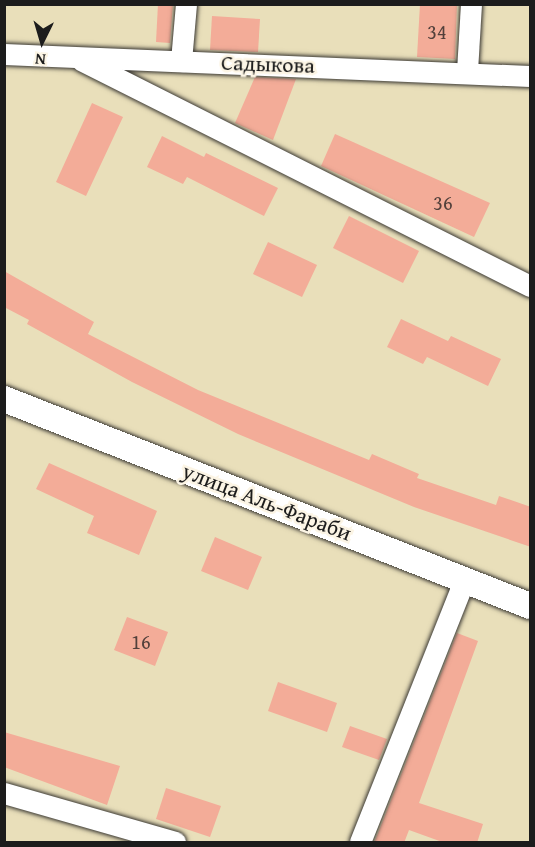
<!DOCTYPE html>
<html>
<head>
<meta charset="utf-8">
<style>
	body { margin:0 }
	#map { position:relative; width:535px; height:847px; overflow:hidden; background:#e9dfba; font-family:"Gentium Book Plus",serif }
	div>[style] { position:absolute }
	.building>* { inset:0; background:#f3ac98 }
	.roads { filter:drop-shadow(0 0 2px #3b3934) drop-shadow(0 0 2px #3b3934) }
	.minor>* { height:21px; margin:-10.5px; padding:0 10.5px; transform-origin:10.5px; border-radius:10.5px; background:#fff }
	.major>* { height:26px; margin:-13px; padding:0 13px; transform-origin:13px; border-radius:13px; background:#fff }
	span { translate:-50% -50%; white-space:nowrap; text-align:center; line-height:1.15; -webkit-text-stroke:5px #fcf5e5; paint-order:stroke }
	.number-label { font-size:20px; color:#52403b }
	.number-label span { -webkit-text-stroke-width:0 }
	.street-label { font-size:22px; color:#1c1c1c }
	.frame { position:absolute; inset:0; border:6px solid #1c1c1c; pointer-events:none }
	.north { position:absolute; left:12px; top:12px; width:60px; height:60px; -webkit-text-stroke:4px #fcf5e5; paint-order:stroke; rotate:185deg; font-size:16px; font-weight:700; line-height:24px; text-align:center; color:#1c1c1c }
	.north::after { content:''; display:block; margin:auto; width:21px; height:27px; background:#1c1c1c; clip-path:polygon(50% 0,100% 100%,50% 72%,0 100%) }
</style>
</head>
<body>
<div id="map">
	<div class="building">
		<i style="clip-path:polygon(158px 4px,173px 4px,170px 43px,156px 42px)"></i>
		<i style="clip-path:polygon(420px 4px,457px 4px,455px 59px,417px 57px)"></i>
		<i style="clip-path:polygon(212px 16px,260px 19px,258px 52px,210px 50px)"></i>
		<i style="clip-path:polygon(255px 77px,296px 79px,273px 140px,235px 123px)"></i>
		<i style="clip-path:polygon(92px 103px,123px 117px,86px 196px,56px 182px)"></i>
		<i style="clip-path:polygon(335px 134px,490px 203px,474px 237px,321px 166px)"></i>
		<i style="clip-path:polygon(162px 136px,204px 157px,206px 153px,278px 188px,264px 216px,187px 177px,183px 184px,147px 167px)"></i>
		<i style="clip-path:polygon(349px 216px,419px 251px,403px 283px,333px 248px)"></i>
		<i style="clip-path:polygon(268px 242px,317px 265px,302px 297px,253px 274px)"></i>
		<i style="clip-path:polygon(4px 271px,94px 322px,88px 334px,198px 390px,369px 460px,372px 454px,419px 474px,417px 478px,496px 505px,499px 496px,531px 507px,531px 547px,414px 507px,238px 434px,132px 382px,27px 324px,29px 320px,4px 307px)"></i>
		<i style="clip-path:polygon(401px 319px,448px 341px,451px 336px,501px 359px,488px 386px,427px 357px,423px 364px,387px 347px)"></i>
		<i style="clip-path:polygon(49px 463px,157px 511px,139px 555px,87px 533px,94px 516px,36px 489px)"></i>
		<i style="clip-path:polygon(215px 537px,262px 557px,248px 590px,201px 571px)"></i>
		<i style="clip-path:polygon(127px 617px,168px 632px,155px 666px,114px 650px)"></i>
		<i style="clip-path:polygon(457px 633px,478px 641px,419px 803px,483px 824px,477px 843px,445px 843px,409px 830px,404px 843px,374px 843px)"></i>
		<i style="clip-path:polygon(278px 682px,337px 703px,327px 732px,268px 711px)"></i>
		<i style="clip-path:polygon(350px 726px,387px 739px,379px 760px,342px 747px)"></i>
		<i style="clip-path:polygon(4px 732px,120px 766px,107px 805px,4px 767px)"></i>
		<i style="clip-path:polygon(166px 788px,221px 806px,210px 837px,156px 819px)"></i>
	</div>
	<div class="roads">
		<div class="minor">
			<i style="left:4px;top:54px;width:526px;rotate:2.4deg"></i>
			<i style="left:81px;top:60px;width:503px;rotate:26.72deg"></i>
			<i style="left:181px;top:61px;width:57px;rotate:-85deg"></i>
			<i style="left:467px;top:71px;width:67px;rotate:-86.6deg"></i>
			<i style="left:4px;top:793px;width:178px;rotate:16deg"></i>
			<i style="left:360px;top:842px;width:282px;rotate:-68.3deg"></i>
		</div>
		<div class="major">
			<i style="left:4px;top:399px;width:565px;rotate:21.48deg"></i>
		</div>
	</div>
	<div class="number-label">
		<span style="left:437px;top:31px">34</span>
		<span style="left:443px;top:202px">36</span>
		<span style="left:141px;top:641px">16</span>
	</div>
	<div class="street-label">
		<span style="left:268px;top:64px;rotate:2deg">Садыкова</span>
		<span style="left:267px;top:502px;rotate:21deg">улица Аль-Фараби</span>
	</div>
	<div class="frame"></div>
	<div class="north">N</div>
</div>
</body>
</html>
